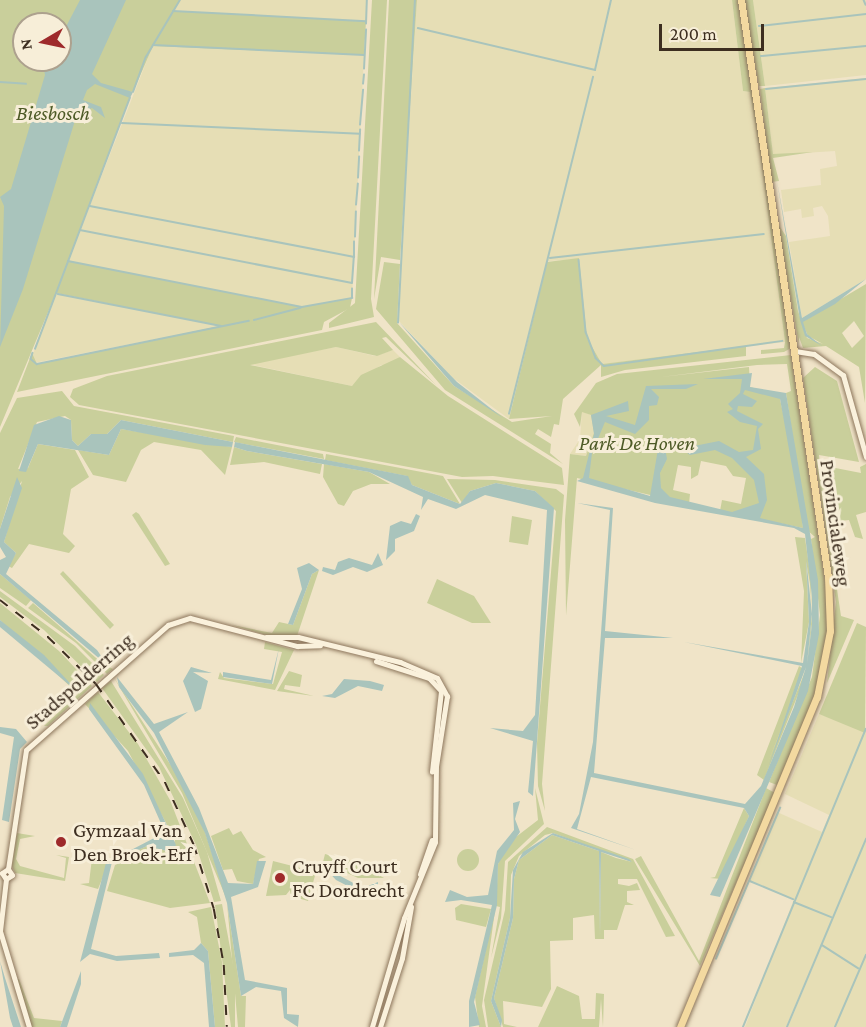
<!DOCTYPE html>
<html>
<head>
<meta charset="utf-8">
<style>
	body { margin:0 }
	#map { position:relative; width:866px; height:1027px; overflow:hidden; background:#f0e4c8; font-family:"Crimson Pro",serif }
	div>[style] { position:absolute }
	.farmland>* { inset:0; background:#e6deb5 }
	.green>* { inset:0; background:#c9cf9b }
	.round { border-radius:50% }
	.water>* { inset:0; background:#a9c4bc }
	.stream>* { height:1.5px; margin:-0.75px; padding:0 0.75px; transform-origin:0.75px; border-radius:0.75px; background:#a9c4bc }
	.roads { filter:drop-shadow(0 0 2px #8d765c) drop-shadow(0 0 2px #8d765c) }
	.minor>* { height:5px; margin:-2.5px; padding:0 2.5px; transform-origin:2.5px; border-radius:2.5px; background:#faf1dc }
	.major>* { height:7px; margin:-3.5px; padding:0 3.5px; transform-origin:3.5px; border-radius:3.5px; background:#f3d9a0 }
	.rail>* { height:1.5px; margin-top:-0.75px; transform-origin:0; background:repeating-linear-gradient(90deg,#3d2e20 0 10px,transparent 0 20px) }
	.dots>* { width:16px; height:16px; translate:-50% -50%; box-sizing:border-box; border:3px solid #f7eed8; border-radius:50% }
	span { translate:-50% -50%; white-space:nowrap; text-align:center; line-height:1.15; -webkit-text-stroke:6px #f7eed8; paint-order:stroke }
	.park-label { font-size:21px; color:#4d5a26; font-style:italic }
	.street-label { font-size:21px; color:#3d2e20 }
	.poi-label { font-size:21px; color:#3d2e20 }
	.left { translate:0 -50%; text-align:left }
	.north { position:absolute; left:12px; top:12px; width:60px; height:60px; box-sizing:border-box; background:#f7eed8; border:2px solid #ada18e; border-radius:50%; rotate:261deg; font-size:16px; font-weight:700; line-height:24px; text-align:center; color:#3d2e20 }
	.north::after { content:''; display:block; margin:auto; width:21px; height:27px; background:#9e2a2b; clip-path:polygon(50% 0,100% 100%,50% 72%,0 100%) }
	.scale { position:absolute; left:659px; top:24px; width:105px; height:27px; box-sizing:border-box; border:3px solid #3d2e20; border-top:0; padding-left:8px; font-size:18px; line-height:21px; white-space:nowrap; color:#3d2e20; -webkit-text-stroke:4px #f7eed8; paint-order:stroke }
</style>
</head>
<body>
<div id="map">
	<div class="farmland">
		<i style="clip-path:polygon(180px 0,367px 0,366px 21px,173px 11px)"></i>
		<i style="clip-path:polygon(417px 0,732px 0,743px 91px,750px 92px,761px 162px,785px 342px,602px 364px,587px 338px,579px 259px,548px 261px,509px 419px,453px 378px,397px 319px)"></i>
		<i style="clip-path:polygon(753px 0,866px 0,866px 75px,765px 86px)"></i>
		<i style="clip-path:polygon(153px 45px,364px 55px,352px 298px,302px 307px,68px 261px)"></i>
		<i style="clip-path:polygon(866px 78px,866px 279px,802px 318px,789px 242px,830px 236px,828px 216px,822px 206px,813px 208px,814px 216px,802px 218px,801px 209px,784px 212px,781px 190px,821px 185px,820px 169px,837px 166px,835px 151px,773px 155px,765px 88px)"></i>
		<i style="clip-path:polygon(56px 293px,222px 326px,34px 363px,31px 359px)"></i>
		<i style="clip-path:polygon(336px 347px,375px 356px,393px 350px,400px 357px,389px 366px,381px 365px,352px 386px,248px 364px)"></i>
		<i style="clip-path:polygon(582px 411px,591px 415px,594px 434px,586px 456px,570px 454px,580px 439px)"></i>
		<i style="clip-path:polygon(819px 714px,866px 730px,866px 837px,862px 848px,866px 840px,866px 1027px,788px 1027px,855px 865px,786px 1027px,745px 1027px,794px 899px,749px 881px,777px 812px,822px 832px,829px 815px,785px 794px)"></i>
	</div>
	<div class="green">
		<i style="clip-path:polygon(evenodd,0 0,180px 0,173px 11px,366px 21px,364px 55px,153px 46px,133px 92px,123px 91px,130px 98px,68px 261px,302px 307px,352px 298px,350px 308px,324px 322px,322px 330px,17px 392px,32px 353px,37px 364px,220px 326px,56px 293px,0 427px,0 0,24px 24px,60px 24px,60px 60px,24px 60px,24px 24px)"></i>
		<i style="clip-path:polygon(372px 0,387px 0,371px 299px,374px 317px,329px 328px,329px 323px,355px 303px)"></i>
		<i style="clip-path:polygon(389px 0,417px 0,400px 260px,381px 257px,374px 299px)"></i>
		<i style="clip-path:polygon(732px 0,738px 0,791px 348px,784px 352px,761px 354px,761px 350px,784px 348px,785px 342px,761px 162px,750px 92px,743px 91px)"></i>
		<i style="clip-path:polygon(743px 0,753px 0,765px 86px,759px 86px)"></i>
		<i style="clip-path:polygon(765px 88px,773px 154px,813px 152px,773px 158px,779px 181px,771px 182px,760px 89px)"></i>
		<i style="clip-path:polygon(evenodd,778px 224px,786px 236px,798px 311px,807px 338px,823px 344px,808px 336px,802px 322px,866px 284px,865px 403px,859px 367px,826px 346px,803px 348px,799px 337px,799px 345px,778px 224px,854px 321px,864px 336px,852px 348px,842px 333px,854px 321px)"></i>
		<i style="clip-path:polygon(579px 258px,587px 338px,602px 364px,746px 346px,746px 356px,625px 370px,601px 377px,601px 365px,563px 399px,559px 425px,554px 424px,551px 437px,538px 429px,535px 434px,551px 444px,550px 453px,563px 464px,445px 390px,376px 309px,384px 262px,400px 264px,397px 323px,454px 386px,512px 422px,552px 416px,509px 419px,547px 262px)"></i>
		<i style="clip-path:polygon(376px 322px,436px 385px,386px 337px,382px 338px,393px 350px,377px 356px,336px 347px,250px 365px,352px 386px,361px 375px,400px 357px,448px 396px,562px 468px,564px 485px,493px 476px,462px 477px,79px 405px,70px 397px,73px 389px,107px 376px)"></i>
		<i style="clip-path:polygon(791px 355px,830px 614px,819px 685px,777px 785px,769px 782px,812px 677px,820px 615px,811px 539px,815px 537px,807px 530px,786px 393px,791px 391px,787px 364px,757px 365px,661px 377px,749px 367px,750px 387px,779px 395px,799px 484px,803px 528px,720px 511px,722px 500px,741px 504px,746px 478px,733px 476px,726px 466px,701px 461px,698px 475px,691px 479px,691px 467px,678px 465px,673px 490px,690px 494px,689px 504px,577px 478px,566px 616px,565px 520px,570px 454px,586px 456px,594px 433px,591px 415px,582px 412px,580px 427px,574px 414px,596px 383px,617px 374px)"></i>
		<i style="clip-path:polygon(815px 367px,837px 381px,859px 462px,819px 455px,820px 465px,861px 473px,860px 467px,866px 464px,866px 512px,856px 515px,863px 539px,855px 537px,849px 520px,840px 521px,837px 533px,829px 536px,841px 616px,854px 620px,827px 683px,836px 602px,803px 378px)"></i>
		<i style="clip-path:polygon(62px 391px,74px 406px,234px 436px,233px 442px,121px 420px,107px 434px,91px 434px,78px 446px,72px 440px,71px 420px,65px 416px,37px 422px,18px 469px,28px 468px,38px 444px,75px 450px,89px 477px,71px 489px,63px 534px,75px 546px,69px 553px,29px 544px,12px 568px,8px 566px,16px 553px,4px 542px,22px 481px,10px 497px,0 529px,0 433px,17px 398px)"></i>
		<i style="clip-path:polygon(121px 429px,232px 447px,225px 475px,201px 450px,154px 442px,141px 450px,126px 482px,93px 475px,78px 450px,109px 455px)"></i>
		<i style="clip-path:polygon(236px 437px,323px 454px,324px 459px,234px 442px)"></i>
		<i style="clip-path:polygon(234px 447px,247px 451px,322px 464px,320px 474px,264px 462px,230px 465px)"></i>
		<i style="clip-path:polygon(326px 454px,443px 476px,460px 504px,412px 485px,407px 476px,325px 460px)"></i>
		<i style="clip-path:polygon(324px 464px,369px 472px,390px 484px,371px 484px,353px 491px,344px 506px,338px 504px,323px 477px)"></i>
		<i style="clip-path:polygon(447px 479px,495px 480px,556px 489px,564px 495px,542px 784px,545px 811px,538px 786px,537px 743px,556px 511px,535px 491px,496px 483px,470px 491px,462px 503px)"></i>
		<i style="clip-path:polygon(136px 512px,139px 514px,170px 564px,165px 566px,132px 515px)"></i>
		<i style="clip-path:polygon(512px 516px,532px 520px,528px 545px,509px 542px)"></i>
		<i style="clip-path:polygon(795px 537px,805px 538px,811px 580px,812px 624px,807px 664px,812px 614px,810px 584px,806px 561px,809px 622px,801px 663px,804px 591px)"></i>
		<i style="clip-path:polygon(319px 570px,297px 636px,273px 637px,232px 625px,272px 633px,279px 622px,293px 625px,312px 574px)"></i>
		<i style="clip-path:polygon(63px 571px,114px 625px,110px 629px,60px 574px)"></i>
		<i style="clip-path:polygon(0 574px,31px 600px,26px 606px,0 588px)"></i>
		<i style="clip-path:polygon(437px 579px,474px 596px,491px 623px,472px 623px,427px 603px)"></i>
		<i style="clip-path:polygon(0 591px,75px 646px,104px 675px,97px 682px,44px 630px,0 597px)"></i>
		<i style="clip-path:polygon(0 603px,59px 651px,92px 686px,48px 726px,44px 726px,78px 694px,0 620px)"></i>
		<i style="clip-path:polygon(33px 603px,103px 664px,113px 669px,107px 674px,76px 643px,28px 608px)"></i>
		<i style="clip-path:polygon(857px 623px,866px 627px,865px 733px,819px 714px)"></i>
		<i style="clip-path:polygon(265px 642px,294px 650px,275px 690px,218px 679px,220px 672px,224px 678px,273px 684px,282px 652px,264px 649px)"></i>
		<i style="clip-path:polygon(799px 666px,802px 668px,798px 688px,766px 767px,807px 667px,801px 687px,764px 780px,757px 775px)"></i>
		<i style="clip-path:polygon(289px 671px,302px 675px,300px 687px,285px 685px,284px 689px,314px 696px,277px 691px)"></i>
		<i style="clip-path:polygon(113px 676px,181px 781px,205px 832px,227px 900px,182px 793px)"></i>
		<i style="clip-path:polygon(111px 681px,183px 798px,207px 852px,221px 901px,214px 902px,196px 845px,159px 767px,102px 688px)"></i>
		<i style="clip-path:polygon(98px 692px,138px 744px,170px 800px,210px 903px,170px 908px,107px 891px,115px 865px,126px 860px,124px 856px,147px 846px,171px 852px,175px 840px,128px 751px,85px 704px)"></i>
		<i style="clip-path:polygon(535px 788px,544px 824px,505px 861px,501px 918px,491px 958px,500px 907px,496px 906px,498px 864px,508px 843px,538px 820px)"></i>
		<i style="clip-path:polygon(766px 788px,775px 793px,700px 966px,635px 859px,641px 856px,699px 961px)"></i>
		<i style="clip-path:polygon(744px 808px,749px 816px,721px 879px,710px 878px,715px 877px)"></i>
		<i style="clip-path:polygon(547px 827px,633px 859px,675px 936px,666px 937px,637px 879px,618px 879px,618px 884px,629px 886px,637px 883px,640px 890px,627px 891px,627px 902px,634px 905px,625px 905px,617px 930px,604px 930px,604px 939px,595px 939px,594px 915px,573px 918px,573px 940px,550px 941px,551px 989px,542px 1007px,503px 1001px,504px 1024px,517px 1027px,503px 1027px,494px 998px,513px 918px,514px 879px,519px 860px,552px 835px,599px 851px,600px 936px,601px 852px,616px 858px,632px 862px,553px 833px,545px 835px,519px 856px,511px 875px,510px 918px,491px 1001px,501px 1027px,488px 1027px,484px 1000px,505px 910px,508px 862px)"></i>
		<i style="clip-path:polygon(229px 828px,233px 835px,241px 831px,253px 850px,266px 857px,259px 859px,253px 884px,237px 881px,232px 869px,223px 870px,211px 836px)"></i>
		<i style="clip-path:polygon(17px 833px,35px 836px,20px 839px,16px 859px,20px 866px,64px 878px,66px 858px,56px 855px,69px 857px,65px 881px,15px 873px,12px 866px)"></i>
		<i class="round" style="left:457px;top:849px;width:22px;height:22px"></i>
		<i style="clip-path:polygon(119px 851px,111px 857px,98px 889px,80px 884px,89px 883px,92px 858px,105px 861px)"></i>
		<i style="clip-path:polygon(325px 854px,356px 862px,384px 878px,358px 878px,323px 862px)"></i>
		<i style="clip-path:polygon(273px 861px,316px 872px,308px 901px,291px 896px,290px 890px,286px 895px,266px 896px)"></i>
		<i style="clip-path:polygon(227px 903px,241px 996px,246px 996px,245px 1027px,238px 1027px)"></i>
		<i style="clip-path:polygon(222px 904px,235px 975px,235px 1027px,231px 1027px,215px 905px)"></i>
		<i style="clip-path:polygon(461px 904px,491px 909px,486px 927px,456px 920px,455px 908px)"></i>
		<i style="clip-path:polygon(211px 907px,222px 962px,225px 1027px,215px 1027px,208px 951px,201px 943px,197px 917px,188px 912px)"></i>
		<i style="clip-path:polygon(495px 910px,482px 1006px,486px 1027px,479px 1027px,475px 997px)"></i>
		<i style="clip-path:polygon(14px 979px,19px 979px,34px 1018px,62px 1021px,60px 1027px,31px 1027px)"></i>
		<i style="clip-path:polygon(557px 986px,579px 996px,582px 1019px,595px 1019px,596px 993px,604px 994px,603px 1027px,601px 999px,599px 1027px,538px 1027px)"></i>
	</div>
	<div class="water">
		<i style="clip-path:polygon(80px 0,126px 0,92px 74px,101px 83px,133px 92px,130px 98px,95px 84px,87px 90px,83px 100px,101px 107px,105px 118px,92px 108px,77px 114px,23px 289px,0 347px,4px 206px,0 197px,11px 189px,45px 75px,43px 65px,34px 60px,60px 60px,60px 38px)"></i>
		<i style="clip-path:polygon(777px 181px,802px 318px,866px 279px,835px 304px,803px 322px,807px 334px,822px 346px,805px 336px,800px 320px)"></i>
		<i style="clip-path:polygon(399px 322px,457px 382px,503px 418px,454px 386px)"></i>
		<i style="clip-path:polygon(evenodd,752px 373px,750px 387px,786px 393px,818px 580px,819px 634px,808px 691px,720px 897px,710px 895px,749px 816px,744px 808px,591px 777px,577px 829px,636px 850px,571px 828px,579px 814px,593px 742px,610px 510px,577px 503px,613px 508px,605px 631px,673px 638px,605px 638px,594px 773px,745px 804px,761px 786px,794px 707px,806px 667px,768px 768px,802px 666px,684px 642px,803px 663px,809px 622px,806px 558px,812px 614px,807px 664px,812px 624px,812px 597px,805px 534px,794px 528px,655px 503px,577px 481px,583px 478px,594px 434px,591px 415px,628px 401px,629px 411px,606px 416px,635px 425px,646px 386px,698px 384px,686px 389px,651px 389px,659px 397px,657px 405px,649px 406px,649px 420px,635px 434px,605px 422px,592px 453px,589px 478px,650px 496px,658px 449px,671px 437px,689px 447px,719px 441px,739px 452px,753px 450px,757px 426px,740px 422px,727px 412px,733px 409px,728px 404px,740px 393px,742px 379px,703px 379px,752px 373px,745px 390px,780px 399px,803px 528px,760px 518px,767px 500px,764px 474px,746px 457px,761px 449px,758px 429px,763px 424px,737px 411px,738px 406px,752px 407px,757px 401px,743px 394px,745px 390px,752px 373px,672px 442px,690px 455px,715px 450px,732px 458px,754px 480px,759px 503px,732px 512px,670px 497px,661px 488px,660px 473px,667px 459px,665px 448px,672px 442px)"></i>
		<i style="clip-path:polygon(59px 416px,71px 420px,72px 440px,78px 446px,91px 434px,107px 434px,121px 420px,233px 442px,232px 447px,205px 445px,121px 429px,109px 455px,38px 444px,26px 472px,19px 471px,34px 425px)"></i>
		<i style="clip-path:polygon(235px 442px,408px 476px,412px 485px,460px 504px,470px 491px,496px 483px,535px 491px,554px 508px,533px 796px,528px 792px,533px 741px,490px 728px,523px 731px,535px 715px,547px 510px,485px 495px,456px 509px,428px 499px,421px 510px,423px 497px,369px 472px,247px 451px,234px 447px)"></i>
		<i style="clip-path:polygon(17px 477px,22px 488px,4px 542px,16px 553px,6px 574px,97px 650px,108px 666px,0 574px,0 560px,6px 557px,0 547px,0 529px)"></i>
		<i style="clip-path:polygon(416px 514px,420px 516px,414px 531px,395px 539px,395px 551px,386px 560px,390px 526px,401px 521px,411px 524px)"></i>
		<i style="clip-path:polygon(378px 553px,383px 565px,367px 572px,353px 567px,333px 575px,322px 571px,323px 567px,335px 570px,338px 562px,349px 558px,372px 565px)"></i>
		<i style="clip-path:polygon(309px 563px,319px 570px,312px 574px,293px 625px,288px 624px,302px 589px,297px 568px)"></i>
		<i style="clip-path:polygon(0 620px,44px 655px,79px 693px,0 627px)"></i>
		<i style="clip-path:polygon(279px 648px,272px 684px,223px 677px,223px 672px,271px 680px)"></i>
		<i style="clip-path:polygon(191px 667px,212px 673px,193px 672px,208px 681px,201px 709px,195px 712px,183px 681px)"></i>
		<i style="clip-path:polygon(117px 677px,154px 724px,188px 712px,159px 732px,199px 808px,228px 883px,253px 884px,257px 861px,266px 861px,258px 887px,231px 897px,245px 980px,287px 988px,287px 1014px,299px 1015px,298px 1027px,284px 1018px,281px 991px,256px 987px,241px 996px,227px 903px,205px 833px,154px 733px,119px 687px)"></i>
		<i style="clip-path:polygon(344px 679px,370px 681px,384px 685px,382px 691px,358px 686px,335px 698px,322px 696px,332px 694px)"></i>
		<i style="clip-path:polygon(90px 703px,143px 774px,176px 845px,171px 852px,147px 846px,112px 862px,91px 949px,116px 956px,159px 953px,160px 958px,117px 961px,90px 954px,80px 962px,106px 863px,160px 835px,163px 828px,144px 785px,89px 709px)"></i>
		<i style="clip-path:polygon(0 727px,16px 729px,27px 742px,20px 749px,9px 822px,2px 820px,14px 737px,0 733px)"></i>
		<i style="clip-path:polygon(520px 801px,515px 819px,520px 832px,498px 864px,497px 905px,474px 1002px,480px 1025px,469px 1027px,469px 1001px,492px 905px,461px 900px,445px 902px,450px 890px,467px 897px,488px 895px,497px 851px,514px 830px,513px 803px)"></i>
		<i style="clip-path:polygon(553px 833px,629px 859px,632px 862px,601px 852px,600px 936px,599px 851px,552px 835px,519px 860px,514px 879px,513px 918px,494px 998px,502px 1020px,501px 1027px,491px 1001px,510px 918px,513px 870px,523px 852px)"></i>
		<i style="clip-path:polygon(325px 868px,363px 888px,378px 882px,378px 891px,369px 897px,336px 880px)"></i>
		<i style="clip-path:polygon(201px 943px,208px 951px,215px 1027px,209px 1027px,204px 963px,193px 955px,169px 957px,169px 953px,194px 950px)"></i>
		<i style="clip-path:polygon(0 961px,5px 978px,21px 1027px,13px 1027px,10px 1018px)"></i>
		<i style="clip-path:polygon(81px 971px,81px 984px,67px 1027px,60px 1027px)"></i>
	</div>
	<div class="stream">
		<i style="left:864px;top:0;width:5px;rotate:68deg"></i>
		<i style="left:173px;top:11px;width:193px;rotate:3deg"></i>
		<i style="left:366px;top:24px;width:24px;rotate:-88deg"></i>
		<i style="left:759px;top:26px;width:108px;rotate:-6.4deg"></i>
		<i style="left:418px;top:28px;width:182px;rotate:13.3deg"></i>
		<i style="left:595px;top:70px;width:72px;rotate:-77.1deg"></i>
		<i style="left:153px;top:45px;width:211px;rotate:2.7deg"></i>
		<i style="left:761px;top:56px;width:105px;rotate:-5.4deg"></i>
		<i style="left:364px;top:69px;width:39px;rotate:-87deg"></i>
		<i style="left:0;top:82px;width:26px;rotate:4deg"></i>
		<i style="left:363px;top:84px;width:9px;rotate:-84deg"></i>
		<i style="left:766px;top:89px;width:100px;rotate:-5.7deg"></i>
		<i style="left:133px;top:92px;width:37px;rotate:-70deg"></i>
		<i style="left:146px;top:57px;width:66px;rotate:-59.2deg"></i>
		<i style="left:122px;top:123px;width:238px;rotate:2.6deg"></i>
		<i style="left:360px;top:125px;width:35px;rotate:-85deg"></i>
		<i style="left:359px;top:151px;width:21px;rotate:-87deg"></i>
		<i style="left:358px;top:178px;width:21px;rotate:-87deg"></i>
		<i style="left:356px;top:205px;width:21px;rotate:-85deg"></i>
		<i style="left:90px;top:206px;width:269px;rotate:10.9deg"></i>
		<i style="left:354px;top:257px;width:15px;rotate:-90deg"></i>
		<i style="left:80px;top:230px;width:277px;rotate:11deg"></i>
		<i style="left:352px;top:283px;width:26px;rotate:-86deg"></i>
		<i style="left:355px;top:237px;width:25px;rotate:-88deg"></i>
		<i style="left:550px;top:258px;width:215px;rotate:-6.4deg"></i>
		<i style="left:579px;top:260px;width:72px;rotate:84.4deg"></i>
		<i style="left:586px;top:332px;width:28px;rotate:69deg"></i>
		<i style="left:596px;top:358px;width:11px;rotate:45deg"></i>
		<i style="left:604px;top:366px;width:180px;rotate:-8deg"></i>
		<i style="left:68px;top:261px;width:238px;rotate:11.1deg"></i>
		<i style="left:302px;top:307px;width:51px;rotate:-10.2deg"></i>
		<i style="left:352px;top:298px;width:9px;rotate:-90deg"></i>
		<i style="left:58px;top:294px;width:166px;rotate:11.1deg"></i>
		<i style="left:254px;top:320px;width:48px;rotate:-14.6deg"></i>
		<i style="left:398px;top:323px;width:323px;rotate:-87deg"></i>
		<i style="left:35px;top:349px;width:268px;rotate:-69.3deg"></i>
		<i style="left:33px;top:353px;width:6px;rotate:108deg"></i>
		<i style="left:31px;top:359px;width:8px;rotate:40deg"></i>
		<i style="left:37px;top:364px;width:216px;rotate:-11.5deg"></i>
		<i style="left:509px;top:414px;width:347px;rotate:-76deg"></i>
		<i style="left:750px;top:881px;width:47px;rotate:22.7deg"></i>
		<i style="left:794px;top:902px;width:40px;rotate:22deg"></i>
		<i style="left:822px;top:945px;width:43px;rotate:32.6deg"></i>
		<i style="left:716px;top:959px;width:164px;rotate:-67deg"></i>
		<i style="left:743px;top:1027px;width:322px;rotate:-67.6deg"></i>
		<i style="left:787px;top:1027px;width:204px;rotate:-67.2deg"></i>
		<i style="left:835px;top:1027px;width:78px;rotate:-66.7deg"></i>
	</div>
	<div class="roads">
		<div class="minor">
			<i style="left:795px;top:351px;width:19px;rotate:9deg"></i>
			<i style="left:814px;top:354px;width:36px;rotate:36deg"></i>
			<i style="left:843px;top:375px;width:85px;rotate:74.3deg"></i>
			<i style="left:266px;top:637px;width:32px"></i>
			<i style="left:298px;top:637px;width:105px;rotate:13.8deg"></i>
			<i style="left:400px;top:662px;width:40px;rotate:23.4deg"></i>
			<i style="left:437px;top:678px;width:21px;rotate:61deg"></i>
			<i style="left:447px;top:696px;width:71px;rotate:98.9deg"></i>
			<i style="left:436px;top:766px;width:76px;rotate:90.8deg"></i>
			<i style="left:435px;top:842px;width:82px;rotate:112.2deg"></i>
			<i style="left:404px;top:918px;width:114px;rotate:106.4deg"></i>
			<i style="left:376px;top:661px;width:56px;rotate:17.8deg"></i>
			<i style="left:429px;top:678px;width:18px;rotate:47deg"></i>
			<i style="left:441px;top:691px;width:81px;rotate:96.4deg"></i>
			<i style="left:8px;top:869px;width:120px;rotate:-81.4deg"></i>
			<i style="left:26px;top:750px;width:189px;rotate:-41.4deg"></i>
			<i style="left:168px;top:625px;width:23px;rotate:-18deg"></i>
			<i style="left:190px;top:618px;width:111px;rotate:14.7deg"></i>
			<i style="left:297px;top:646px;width:23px;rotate:-2deg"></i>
			<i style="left:420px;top:874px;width:36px;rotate:-71deg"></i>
			<i style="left:6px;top:879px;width:7px;rotate:-124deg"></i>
			<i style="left:2px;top:873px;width:7px;rotate:-34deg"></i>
			<i style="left:6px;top:879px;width:7px;rotate:-34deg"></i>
			<i style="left:12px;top:875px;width:7px;rotate:-124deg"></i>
			<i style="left:0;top:931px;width:100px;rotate:73.2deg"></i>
			<i style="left:0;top:931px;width:52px;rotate:-83.4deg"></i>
			<i style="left:380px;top:1027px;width:72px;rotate:-72.3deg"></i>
			<i style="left:402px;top:958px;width:52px;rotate:-80deg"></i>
		</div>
		<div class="major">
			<i style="left:680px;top:1027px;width:357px;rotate:-67.5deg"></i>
			<i style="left:817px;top:697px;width:67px;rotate:-78.9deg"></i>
			<i style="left:830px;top:631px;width:54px;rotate:-92.1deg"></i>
			<i style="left:828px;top:577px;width:584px;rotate:-98.57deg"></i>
		</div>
	</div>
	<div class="rail">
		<i style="left:0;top:600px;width:61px;rotate:37.6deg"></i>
		<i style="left:48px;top:637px;width:67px;rotate:44.4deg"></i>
		<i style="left:96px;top:684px;width:120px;rotate:54.9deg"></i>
		<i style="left:165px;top:782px;width:69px;rotate:65.3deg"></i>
		<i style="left:194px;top:845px;width:67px;rotate:72.6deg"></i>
		<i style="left:214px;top:909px;width:57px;rotate:79.9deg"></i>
		<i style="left:224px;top:965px;width:62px;rotate:87.2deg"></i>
	</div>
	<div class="dots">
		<i style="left:61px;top:842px;background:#9e2a2b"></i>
		<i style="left:280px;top:878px;background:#9e2a2b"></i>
	</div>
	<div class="park-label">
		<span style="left:53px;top:113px">Biesbosch</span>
		<span style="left:637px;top:443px">Park De Hoven</span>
	</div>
	<div class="street-label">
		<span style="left:836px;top:523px;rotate:82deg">Provincialeweg</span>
		<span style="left:79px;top:681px;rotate:-41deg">Stadspolderring</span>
	</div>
	<div class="poi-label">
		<span class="left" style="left:73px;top:842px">Gymzaal Van<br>Den Broek-Erf</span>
		<span class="left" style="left:292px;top:878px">Cruyff Court<br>FC Dordrecht</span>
	</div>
	<div class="north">N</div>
	<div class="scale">200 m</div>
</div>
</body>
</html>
